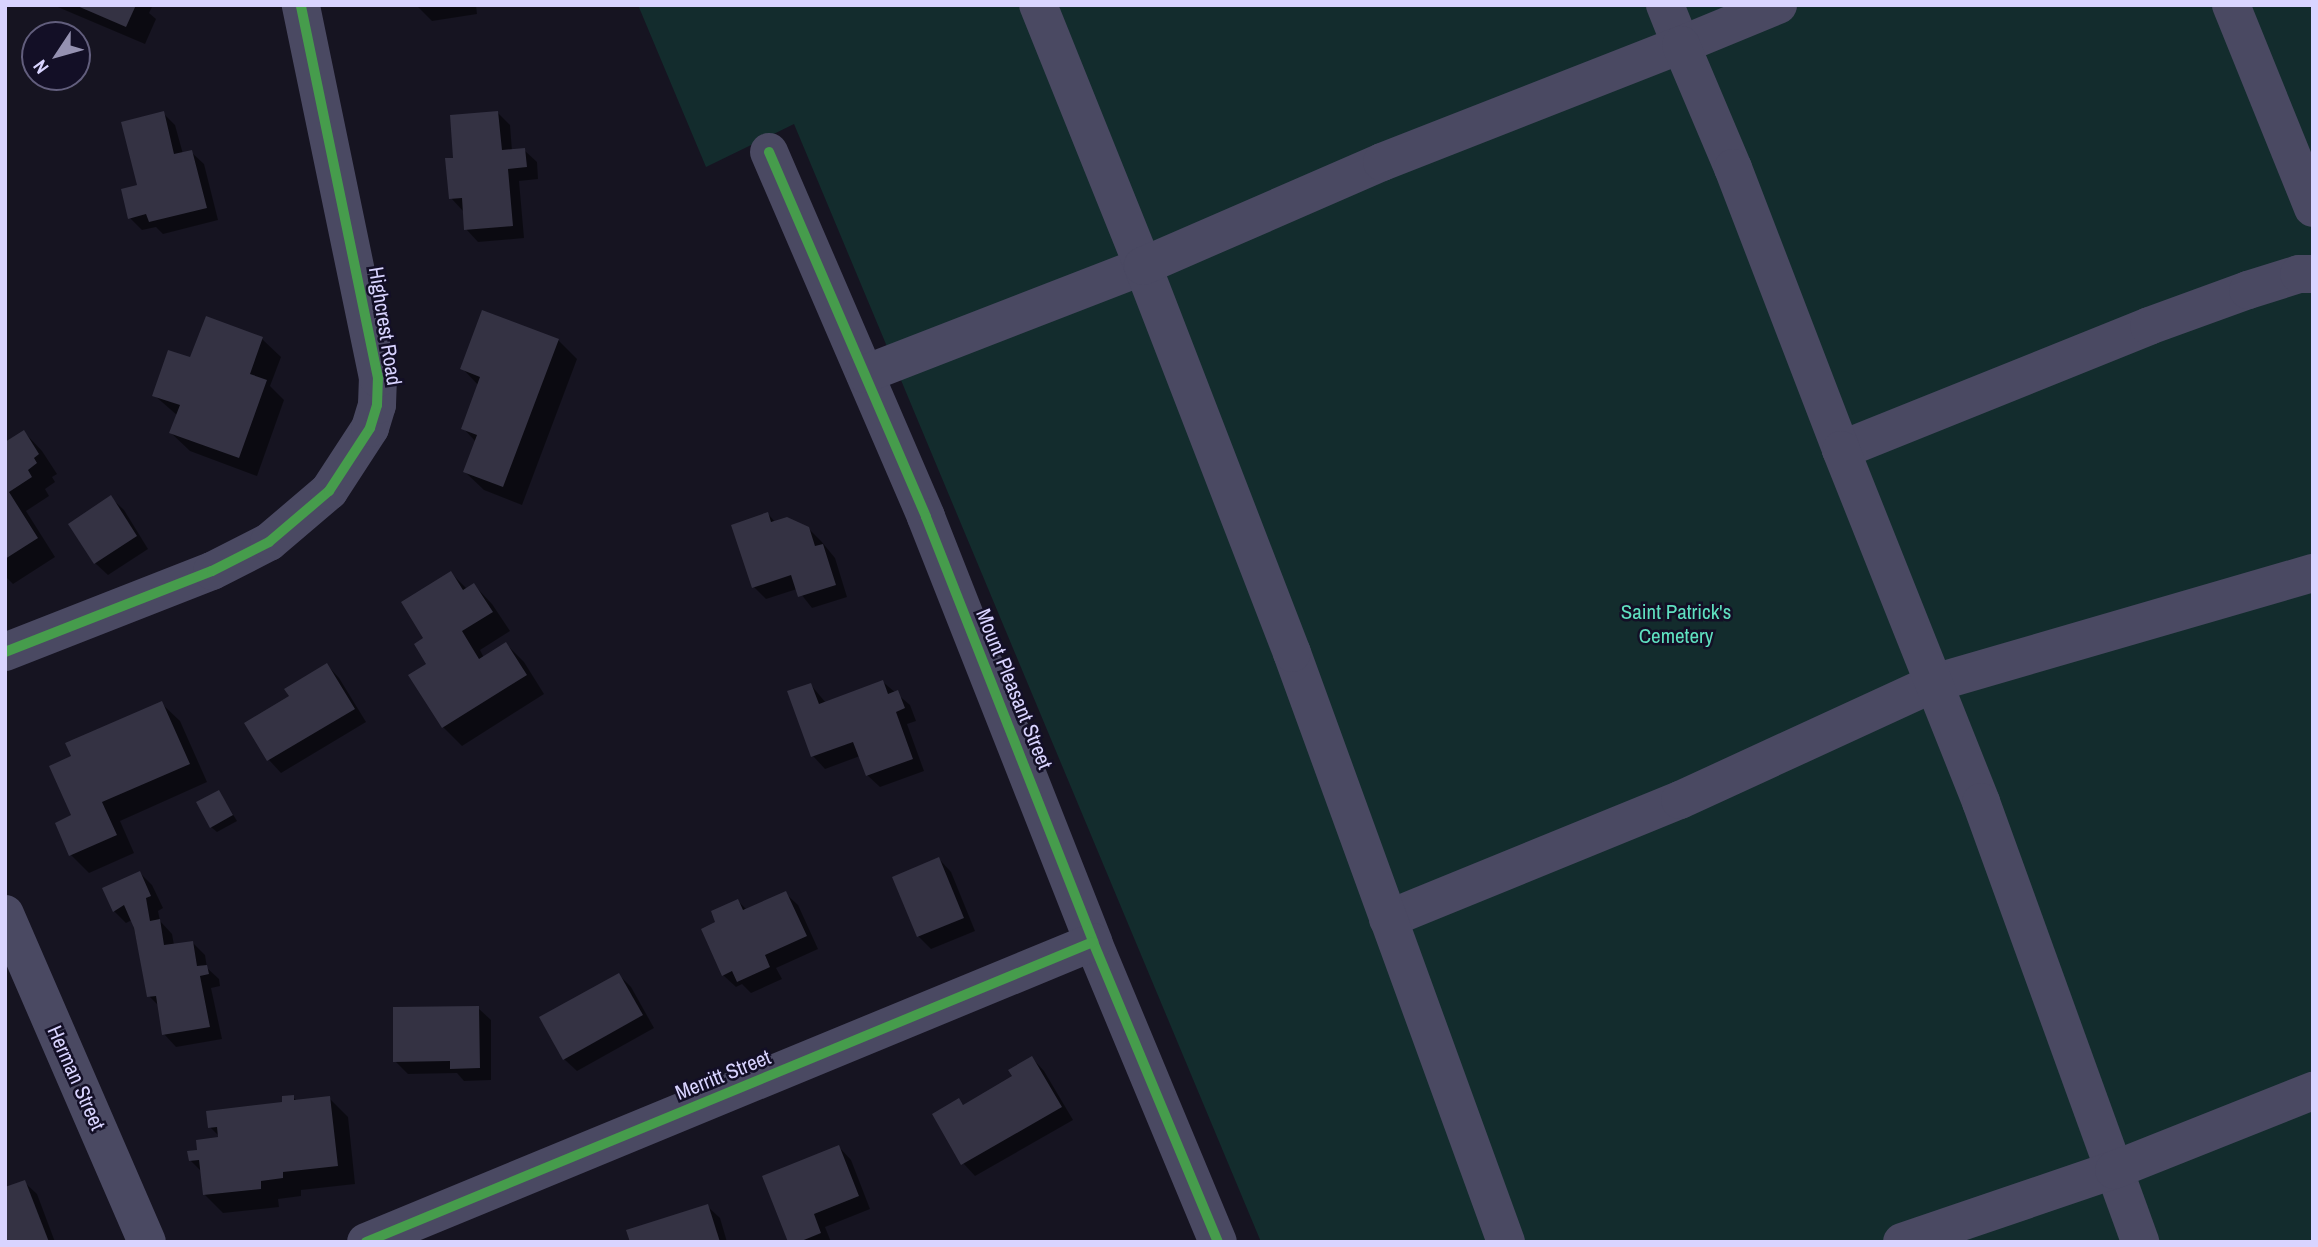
<!DOCTYPE html>
<html>
<head>
<meta charset="utf-8">
<style>
	body { margin:0 }
	#map { position:relative; width:2318px; height:1247px; overflow:hidden; background:#161421; font-family:"Archivo Narrow",sans-serif }
	div>[style] { position:absolute }
	.green>* { inset:0; background:#132c2d }
	.shadow>* { inset:0; background:#0007 }
	.building>* { inset:0; background:#343243 }
	.minor>* { height:38px; margin:-19px; padding:0 19px; transform-origin:19px; border-radius:19px; background:#4a4962 }
	.cycleway>* { height:10px; margin:-5px; padding:0 5px; transform-origin:5px; border-radius:5px; background:#469c4c }
	span { translate:-50% -50%; white-space:nowrap; text-align:center; line-height:1.15; -webkit-text-stroke:5px #130f26; paint-order:stroke }
	.street-label { font-size:21px; color:#d9d4ff }
	.park-label { font-size:21px; color:#5fe0c0 }
	.frame { position:absolute; inset:0; border:7px solid #d9d4ff; pointer-events:none }
	.north { position:absolute; left:21px; top:21px; width:70px; height:70px; box-sizing:border-box; background:#130f26; border:2px solid #625e7d; border-radius:50%; rotate:234deg; font-size:19px; font-weight:700; line-height:28px; text-align:center; color:#d9d4ff }
	.north::after { content:''; display:block; margin:auto; width:24px; height:32px; background:#9591b1; clip-path:polygon(50% 0,100% 100%,50% 72%,0 100%) }
</style>
</head>
<body>
<div id="map">
	<div class="green">
		<i style="clip-path:polygon(638px 5px,2313px 5px,2313px 1242px,1261px 1242px,794px 124px,706px 167px)"></i>
	</div>
	<div class="shadow">
		<i style="clip-path:polygon(53px 5px,153px 5px,149px 13px,156px 19px,145px 44px)"></i>
		<i style="clip-path:polygon(416px 5px,476px 5px,477px 14px,432px 21px)"></i>
		<i style="clip-path:polygon(163px 113px,175px 125px,183px 154px,191px 152px,204px 164px,218px 220px,163px 234px,156px 227px,142px 230px,130px 218px)"></i>
		<i style="clip-path:polygon(498px 113px,510px 125px,512px 151px,524px 150px,537px 162px,538px 179px,519px 181px,524px 238px,478px 242px,466px 229px,463px 211px,451px 198px,455px 160px)"></i>
		<i style="clip-path:polygon(262px 339px,281px 357px,270px 386px,284px 400px,257px 476px,190px 451px,171px 433px,178px 416px,154px 395px,191px 359px)"></i>
		<i style="clip-path:polygon(558px 340px,577px 359px,522px 505px,484px 490px,465px 472px,476px 442px,463px 428px,479px 386px,462px 368px)"></i>
		<i style="clip-path:polygon(24px 432px,42px 451px,57px 474px,52px 477px,55px 482px,45px 489px,49px 496px,26px 511px,55px 557px,13px 584px,5px 576px,5px 444px)"></i>
		<i style="clip-path:polygon(111px 498px,124px 510px,148px 549px,108px 575px,95px 563px)"></i>
		<i style="clip-path:polygon(768px 514px,776px 523px,808px 528px,821px 541px,835px 558px,847px 597px,812px 608px,797px 589px,766px 599px,754px 587px)"></i>
		<i style="clip-path:polygon(451px 573px,467px 589px,474px 585px,492px 604px,510px 631px,480px 650px,484px 658px,506px 644px,524px 662px,544px 694px,462px 746px,443px 727px,425px 639px)"></i>
		<i style="clip-path:polygon(327px 665px,339px 678px,366px 722px,281px 773px,269px 760px,246px 723px,291px 696px)"></i>
		<i style="clip-path:polygon(883px 682px,910px 705px,916px 721px,907px 724px,924px 771px,880px 787px,867px 775px,860px 756px,825px 769px,813px 756px,811px 685px,826px 703px)"></i>
		<i style="clip-path:polygon(161px 703px,180px 721px,207px 782px,120px 821px,134px 853px,89px 873px,71px 855px,73px 757px)"></i>
		<i style="clip-path:polygon(219px 792px,237px 821px,217px 832px,211px 827px)"></i>
		<i style="clip-path:polygon(939px 859px,951px 872px,975px 931px,931px 949px,918px 936px,894px 878px)"></i>
		<i style="clip-path:polygon(140px 873px,152px 885px,163px 908px,158px 911px,160px 921px,172px 934px,174px 945px,193px 943px,205px 955px,207px 968px,219px 979px,220px 986px,211px 988px,222px 1039px,176px 1047px,164px 1034px,160px 1007px,149px 996px,132px 920px,126px 923px,114px 911px)"></i>
		<i style="clip-path:polygon(785px 893px,798px 905px,818px 949px,776px 968px,782px 979px,751px 993px,742px 984px,736px 987px,723px 975px,718px 923px,738px 901px,747px 910px)"></i>
		<i style="clip-path:polygon(619px 975px,631px 987px,654px 1028px,577px 1071px,564px 1059px)"></i>
		<i style="clip-path:polygon(478px 1008px,491px 1020px,491px 1080px,464px 1081px,457px 1073px,408px 1074px,395px 1061px)"></i>
		<i style="clip-path:polygon(1032px 1058px,1044px 1071px,1073px 1120px,975px 1176px,963px 1163px,959px 1101px,964px 1106px,1014px 1077px)"></i>
		<i style="clip-path:polygon(293px 1097px,298px 1102px,329px 1098px,348px 1117px,355px 1184px,301px 1190px,301px 1196px,278px 1199px,279px 1207px,223px 1213px,205px 1195px,202px 1172px,190px 1160px,221px 1138px,210px 1127px,284px 1104px)"></i>
		<i style="clip-path:polygon(839px 1147px,851px 1160px,870px 1209px,825px 1227px,831px 1242px,790px 1242px)"></i>
		<i style="clip-path:polygon(24px 1182px,37px 1194px,55px 1242px,5px 1242px)"></i>
		<i style="clip-path:polygon(707px 1206px,720px 1218px,727px 1242px,631px 1242px)"></i>
	</div>
	<div class="building">
		<i style="clip-path:polygon(75px 5px,136px 5px,126px 27px)"></i>
		<i style="clip-path:polygon(164px 111px,174px 154px,192px 150px,207px 208px,149px 222px,146px 214px,128px 219px,121px 189px,137px 185px,121px 122px)"></i>
		<i style="clip-path:polygon(498px 111px,502px 150px,525px 148px,527px 167px,508px 169px,513px 226px,464px 230px,462px 198px,449px 199px,445px 158px,453px 158px,450px 115px)"></i>
		<i style="clip-path:polygon(482px 310px,559px 339px,503px 487px,463px 472px,477px 435px,461px 429px,480px 377px,460px 369px)"></i>
		<i style="clip-path:polygon(206px 316px,263px 337px,250px 374px,267px 380px,239px 458px,169px 433px,180px 405px,152px 396px,168px 350px,190px 357px)"></i>
		<i style="clip-path:polygon(24px 430px,39px 454px,34px 458px,37px 463px,28px 470px,32px 477px,9px 492px,38px 538px,5px 559px,5px 442px)"></i>
		<i style="clip-path:polygon(111px 495px,137px 536px,94px 564px,68px 524px)"></i>
		<i style="clip-path:polygon(768px 512px,771px 522px,787px 517px,809px 527px,815px 546px,823px 544px,836px 585px,798px 597px,791px 575px,752px 588px,731px 525px)"></i>
		<i style="clip-path:polygon(451px 571px,463px 590px,474px 583px,493px 612px,462px 631px,479px 659px,506px 642px,527px 675px,442px 728px,408px 675px,426px 664px,414px 644px,423px 638px,401px 602px)"></i>
		<i style="clip-path:polygon(327px 663px,355px 709px,267px 761px,244px 723px,289px 696px,284px 689px)"></i>
		<i style="clip-path:polygon(883px 680px,888px 694px,898px 690px,905px 708px,896px 712px,913px 759px,866px 776px,853px 742px,811px 757px,787px 691px,811px 683px,819px 704px)"></i>
		<i style="clip-path:polygon(162px 701px,190px 764px,102px 802px,117px 835px,69px 856px,55px 823px,71px 815px,49px 766px,71px 756px,65px 743px)"></i>
		<i style="clip-path:polygon(219px 790px,233px 815px,210px 828px,196px 802px)"></i>
		<i style="clip-path:polygon(939px 857px,964px 918px,917px 937px,892px 877px)"></i>
		<i style="clip-path:polygon(140px 871px,151px 896px,146px 898px,150px 921px,160px 919px,164px 945px,193px 941px,197px 966px,207px 965px,209px 974px,200px 976px,210px 1027px,162px 1035px,156px 996px,147px 997px,134px 928px,124px 905px,113px 912px,102px 888px)"></i>
		<i style="clip-path:polygon(786px 891px,807px 936px,765px 955px,770px 967px,737px 982px,732px 971px,722px 976px,701px 929px,715px 922px,711px 911px,738px 899px,743px 910px)"></i>
		<i style="clip-path:polygon(619px 973px,643px 1015px,563px 1060px,539px 1017px)"></i>
		<i style="clip-path:polygon(479px 1006px,480px 1068px,450px 1069px,450px 1061px,393px 1062px,393px 1007px)"></i>
		<i style="clip-path:polygon(1032px 1056px,1062px 1107px,961px 1165px,932px 1114px,959px 1098px,963px 1105px,1012px 1076px,1008px 1070px)"></i>
		<i style="clip-path:polygon(294px 1095px,294px 1100px,330px 1096px,338px 1166px,283px 1172px,283px 1178px,261px 1181px,261px 1189px,203px 1195px,199px 1160px,189px 1161px,187px 1151px,197px 1150px,196px 1140px,218px 1137px,217px 1127px,208px 1128px,206px 1111px,282px 1102px,282px 1096px)"></i>
		<i style="clip-path:polygon(839px 1145px,859px 1196px,814px 1214px,821px 1233px,799px 1242px,788px 1242px,762px 1176px)"></i>
		<i style="clip-path:polygon(25px 1180px,49px 1242px,5px 1242px,5px 1187px)"></i>
		<i style="clip-path:polygon(708px 1204px,720px 1242px,630px 1242px,626px 1230px)"></i>
	</div>
	<div class="minor">
		<i style="left:1665px;top:5px;width:43px;rotate:68.2deg"></i>
		<i style="left:1681px;top:45px;width:105px;rotate:-22.4deg"></i>
		<i style="left:2231px;top:5px;width:219px;rotate:68deg"></i>
		<i style="left:769px;top:152px;width:397px;rotate:66.7deg"></i>
		<i style="left:926px;top:517px;width:457px;rotate:68.5deg"></i>
		<i style="left:1093px;top:942px;width:325px;rotate:67.4deg"></i>
		<i style="left:865px;top:374px;width:298px;rotate:-21.2deg"></i>
		<i style="left:1143px;top:266px;width:281px;rotate:-111.9deg"></i>
		<i style="left:1841px;top:450px;width:332px;rotate:-21.9deg"></i>
		<i style="left:2149px;top:326px;width:105px;rotate:-20deg"></i>
		<i style="left:2248px;top:290px;width:53px;rotate:-17.4deg"></i>
		<i style="left:2299px;top:274px;width:14px"></i>
		<i style="left:5px;top:652px;width:222px;rotate:-21.4deg"></i>
		<i style="left:212px;top:571px;width:64px;rotate:-27deg"></i>
		<i style="left:269px;top:542px;width:79px;rotate:-40.4deg"></i>
		<i style="left:329px;top:491px;width:75px;rotate:-56.9deg"></i>
		<i style="left:370px;top:428px;width:24px;rotate:-73deg"></i>
		<i style="left:377px;top:405px;width:27px;rotate:-88deg"></i>
		<i style="left:378px;top:378px;width:381px;rotate:-101.7deg"></i>
		<i style="left:5px;top:914px;width:357px;rotate:66.6deg"></i>
		<i style="left:1388px;top:919px;width:315px;rotate:-22.2deg"></i>
		<i style="left:1680px;top:800px;width:280px;rotate:-24.7deg"></i>
		<i style="left:1934px;top:683px;width:395px;rotate:-16.2deg"></i>
		<i style="left:366px;top:1242px;width:786px;rotate:-22.42deg"></i>
		<i style="left:1506px;top:1242px;width:627px;rotate:-109.97deg"></i>
		<i style="left:1292px;top:653px;width:415px;rotate:-111.1deg"></i>
		<i style="left:1143px;top:266px;width:261px;rotate:-23.5deg"></i>
		<i style="left:1382px;top:162px;width:321px;rotate:-21.4deg"></i>
		<i style="left:1681px;top:45px;width:134px;rotate:67.1deg"></i>
		<i style="left:1733px;top:168px;width:302px;rotate:69deg"></i>
		<i style="left:1841px;top:450px;width:379px;rotate:68.3deg"></i>
		<i style="left:1981px;top:802px;width:468px;rotate:70.1deg"></i>
		<i style="left:1902px;top:1242px;width:224px;rotate:-18.8deg"></i>
		<i style="left:2114px;top:1170px;width:214px;rotate:-21.7deg"></i>
	</div>
	<div class="cycleway">
		<i style="left:769px;top:152px;width:397px;rotate:66.7deg"></i>
		<i style="left:926px;top:517px;width:457px;rotate:68.5deg"></i>
		<i style="left:1093px;top:942px;width:325px;rotate:67.4deg"></i>
		<i style="left:5px;top:652px;width:222px;rotate:-21.4deg"></i>
		<i style="left:212px;top:571px;width:64px;rotate:-27deg"></i>
		<i style="left:269px;top:542px;width:79px;rotate:-40.4deg"></i>
		<i style="left:329px;top:491px;width:75px;rotate:-56.9deg"></i>
		<i style="left:370px;top:428px;width:24px;rotate:-73deg"></i>
		<i style="left:377px;top:405px;width:27px;rotate:-88deg"></i>
		<i style="left:378px;top:378px;width:381px;rotate:-101.7deg"></i>
		<i style="left:366px;top:1242px;width:786px;rotate:-22.42deg"></i>
	</div>
	<div class="street-label">
		<span style="left:385px;top:326px;rotate:81deg">Highcrest Road</span>
		<span style="left:1014px;top:689px;rotate:68deg">Mount Pleasant Street</span>
		<span style="left:723px;top:1075px;rotate:-22deg">Merritt Street</span>
		<span style="left:76px;top:1078px;rotate:66deg">Herman Street</span>
	</div>
	<div class="park-label">
		<span style="left:1676px;top:624px">Saint Patrick's<br>Cemetery</span>
	</div>
	<div class="frame"></div>
	<div class="north">N</div>
</div>
</body>
</html>
